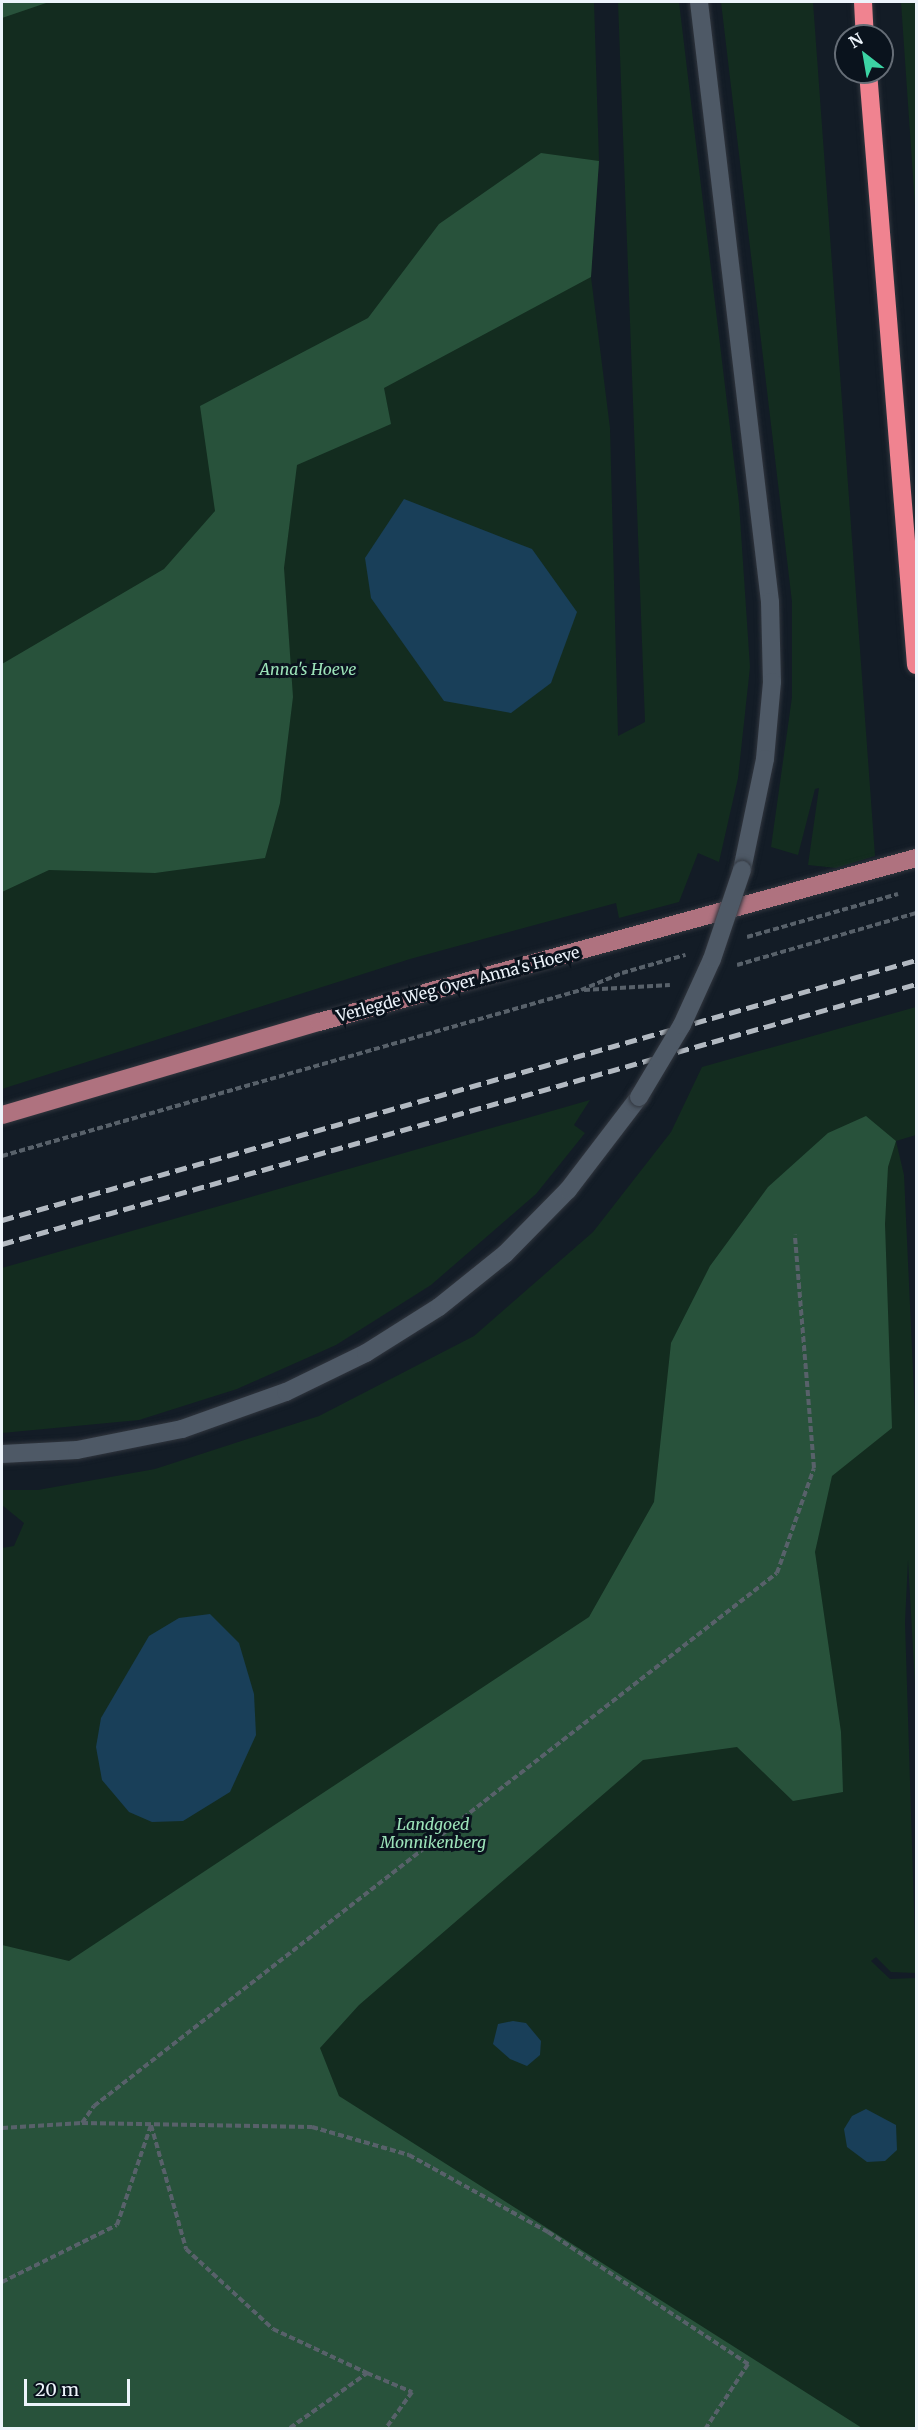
<!DOCTYPE html>
<html>
<head>
<meta charset="utf-8">
<style>
	body { margin:0 }
	#map { position:relative; width:918px; height:2430px; overflow:hidden; background:#131c26; font-family:Merriweather,serif }
	div>[style] { position:absolute }
	.green>* { inset:0; background:#132c1f }
	.forest>* { inset:0; background:#28523b }
	.water>* { inset:0; background:#193f59 }
	.path>* { height:4px; margin-top:-2px; transform-origin:0; background:repeating-linear-gradient(90deg,#58616a 0 6px,transparent 0 9px) }
	.roads { filter:drop-shadow(0 0 2px #31363e) drop-shadow(0 0 2px #31363e) }
	.minor>* { height:18px; margin:-9px; padding:0 9px; transform-origin:9px; border-radius:9px; background:#4e5966 }
	.major>* { height:18px; margin:-9px; padding:0 9px; transform-origin:9px; border-radius:9px; background:#af727f }
	.highway>* { height:18px; margin:-9px; padding:0 9px; transform-origin:9px; border-radius:9px; background:#f08390 }
	.rail>* { height:4.5px; margin-top:-2.25px; transform-origin:0; background:repeating-linear-gradient(90deg,#b2b9c1 0 12px,transparent 0 18px) }
	.bridges { filter:drop-shadow(0 0 2px #31363e) drop-shadow(0 0 2px #31363e) }
	.minor-bridge>* { height:18px; margin:-9px; padding:0 9px; transform-origin:9px; border-radius:9px; background:#4e5966 }
	span { translate:-50% -50%; white-space:nowrap; text-align:center; line-height:1.15; -webkit-text-stroke:6px #0a131d; paint-order:stroke }
	.park-label { font-size:16px; color:#9ce3b9; font-style:italic }
	.street-label { font-size:16px; color:#edf4fb }
	.frame { position:absolute; inset:0; border:3px solid #edf4fb; pointer-events:none }
	.north { position:absolute; left:834px; top:24px; width:60px; height:60px; box-sizing:border-box; background:#0a131d; border:2px solid #656d76; border-radius:50%; rotate:329deg; font-size:16px; font-weight:700; line-height:24px; text-align:center; color:#edf4fb }
	.north::after { content:''; display:block; margin:auto; width:21px; height:27px; background:#3cd4a4; clip-path:polygon(50% 0,100% 100%,50% 72%,0 100%) }
	.scale { position:absolute; left:24px; top:2379px; width:106px; height:27px; box-sizing:border-box; border:3px solid #edf4fb; border-top:0; padding-left:8px; font-size:18px; line-height:21px; white-space:nowrap; color:#edf4fb; -webkit-text-stroke:4px #0a131d; paint-order:stroke }
</style>
</head>
<body>
<div id="map">
	<div class="green">
		<i style="clip-path:polygon(2px 2px,594px 2px,599px 161px,591px 277px,610px 428px,618px 736px,645px 722px,618px 2px,679px 2px,739px 503px,750px 667px,738px 778px,719px 862px,698px 853px,679px 902px,619px 918px,616px 903px,410px 959px,2px 1089px)"></i>
		<i style="clip-path:polygon(721px 2px,813px 2px,875px 856px,836px 868px,808px 865px,819px 788px,815px 789px,798px 855px,771px 847px,792px 697px,792px 602px)"></i>
		<i style="clip-path:polygon(901px 2px,916px 2px,916px 220px)"></i>
		<i style="clip-path:polygon(916px 1007px,916px 1135px,896px 1141px,904px 1175px,916px 1436px,916px 1703px,908px 1560px,905px 1622px,916px 1973px,891px 1972px,876px 1957px,871px 1961px,890px 1979px,916px 1978px,916px 2428px,2px 2428px,2px 1548px,14px 1546px,24px 1523px,2px 1505px,2px 1490px,38px 1490px,155px 1469px,319px 1416px,474px 1336px,593px 1232px,671px 1132px,702px 1067px)"></i>
		<i style="clip-path:polygon(590px 1100px,574px 1125px,585px 1133px,536px 1194px,431px 1285px,336px 1345px,237px 1389px,139px 1420px,2px 1433px,2px 1268px)"></i>
	</div>
	<div class="forest">
		<i style="clip-path:polygon(2px 2px,49px 2px,2px 18px)"></i>
		<i style="clip-path:polygon(541px 153px,599px 161px,591px 277px,384px 388px,391px 424px,297px 465px,284px 568px,293px 697px,280px 803px,265px 858px,155px 873px,49px 870px,2px 892px,2px 664px,164px 569px,215px 511px,200px 406px,368px 318px,439px 224px)"></i>
		<i style="clip-path:polygon(866px 1116px,896px 1141px,888px 1167px,885px 1224px,892px 1428px,832px 1476px,815px 1552px,841px 1732px,843px 1792px,793px 1801px,737px 1747px,643px 1760px,359px 2005px,320px 2048px,339px 2096px,862px 2428px,2px 2428px,2px 1945px,69px 1961px,589px 1617px,654px 1502px,671px 1343px,710px 1266px,768px 1187px,828px 1133px)"></i>
	</div>
	<div class="water">
		<i style="clip-path:polygon(404px 499px,532px 549px,577px 612px,551px 683px,511px 713px,444px 701px,371px 598px,365px 558px)"></i>
		<i style="clip-path:polygon(210px 1614px,239px 1643px,254px 1694px,256px 1735px,230px 1792px,183px 1821px,152px 1822px,129px 1812px,102px 1780px,96px 1747px,101px 1718px,149px 1636px,179px 1618px)"></i>
		<i style="clip-path:polygon(513px 2021px,526px 2023px,541px 2041px,540px 2055px,527px 2066px,510px 2059px,493px 2044px,498px 2024px)"></i>
		<i style="clip-path:polygon(866px 2109px,896px 2125px,897px 2150px,885px 2161px,867px 2162px,847px 2147px,844px 2129px,852px 2116px)"></i>
	</div>
	<div class="path">
		<i style="left:747px;top:937px;width:157px;rotate:-15.9deg"></i>
		<i style="left:737px;top:965px;width:186px;rotate:-16.2deg"></i>
		<i style="left:584px;top:990px;width:86px;rotate:-3.3deg"></i>
		<i style="left:2px;top:1156px;width:602px;rotate:-16deg"></i>
		<i style="left:581px;top:990px;width:44px;rotate:-22.5deg"></i>
		<i style="left:622px;top:973px;width:66px;rotate:-15.9deg"></i>
		<i style="left:82px;top:2123px;width:21px;rotate:-55deg"></i>
		<i style="left:94px;top:2106px;width:866px;rotate:-37.97deg"></i>
		<i style="left:777px;top:1573px;width:111px;rotate:-70.6deg"></i>
		<i style="left:814px;top:1468px;width:234px;rotate:-94.7deg"></i>
		<i style="left:2px;top:2128px;width:80px;rotate:-3.6deg"></i>
		<i style="left:82px;top:2123px;width:230px;rotate:1deg"></i>
		<i style="left:312px;top:2127px;width:101px;rotate:16.1deg"></i>
		<i style="left:409px;top:2155px;width:159px;rotate:29deg"></i>
		<i style="left:548px;top:2232px;width:240px;rotate:33.4deg"></i>
		<i style="left:748px;top:2364px;width:77px;rotate:123.3deg"></i>
		<i style="left:2px;top:2282px;width:128px;rotate:-26.4deg"></i>
		<i style="left:117px;top:2225px;width:106px;rotate:-71.2deg"></i>
		<i style="left:151px;top:2125px;width:129px;rotate:74.2deg"></i>
		<i style="left:186px;top:2249px;width:118px;rotate:42.6deg"></i>
		<i style="left:273px;top:2329px;width:104px;rotate:25.1deg"></i>
		<i style="left:290px;top:2428px;width:95px;rotate:-35.5deg"></i>
		<i style="left:367px;top:2373px;width:49px;rotate:22.9deg"></i>
		<i style="left:412px;top:2392px;width:44px;rotate:125.8deg"></i>
	</div>
	<div class="roads">
		<div class="minor">
			<i style="left:699px;top:2px;width:604px;rotate:83.25deg"></i>
			<i style="left:770px;top:602px;width:80px;rotate:88.6deg"></i>
			<i style="left:772px;top:682px;width:77px;rotate:95.2deg"></i>
			<i style="left:765px;top:759px;width:113px;rotate:101.7deg"></i>
			<i style="left:2px;top:1454px;width:75px;rotate:-3.1deg"></i>
			<i style="left:77px;top:1450px;width:107px;rotate:-11.3deg"></i>
			<i style="left:182px;top:1429px;width:110px;rotate:-19.6deg"></i>
			<i style="left:286px;top:1392px;width:89px;rotate:-26deg"></i>
			<i style="left:366px;top:1353px;width:86px;rotate:-32.2deg"></i>
			<i style="left:439px;top:1307px;width:85px;rotate:-38.8deg"></i>
			<i style="left:505px;top:1254px;width:90px;rotate:-45.5deg"></i>
			<i style="left:568px;top:1190px;width:117px;rotate:-52.6deg"></i>
		</div>
		<div class="major">
			<i style="left:2px;top:1115px;width:330px;rotate:-16.4deg"></i>
			<i style="left:319px;top:1022px;width:619px;rotate:-15.36deg"></i>
		</div>
		<div class="highway">
			<i style="left:863px;top:2px;width:34px;rotate:87deg"></i>
			<i style="left:868px;top:72px;width:595px;rotate:85.37deg"></i>
		</div>
	</div>
	<div class="rail">
		<i style="left:2px;top:1220px;width:950px;rotate:-15.88deg"></i>
		<i style="left:2px;top:1244px;width:950px;rotate:-15.88deg"></i>
	</div>
	<div class="bridges">
		<div class="minor-bridge">
			<i style="left:639px;top:1097px;width:84px;rotate:-59.2deg"></i>
			<i style="left:682px;top:1025px;width:72px;rotate:-65.6deg"></i>
			<i style="left:712px;top:959px;width:94px;rotate:-71.4deg"></i>
		</div>
	</div>
	<div class="park-label">
		<span style="left:308px;top:669px">Anna's Hoeve</span>
		<span style="left:433px;top:1833px">Landgoed<br>Monnikenberg</span>
	</div>
	<div class="street-label">
		<span style="left:458px;top:984px;rotate:-15deg">Verlegde Weg Over Anna's Hoeve</span>
	</div>
	<div class="frame"></div>
	<div class="north">N</div>
	<div class="scale">20 m</div>
</div>
</body>
</html>
